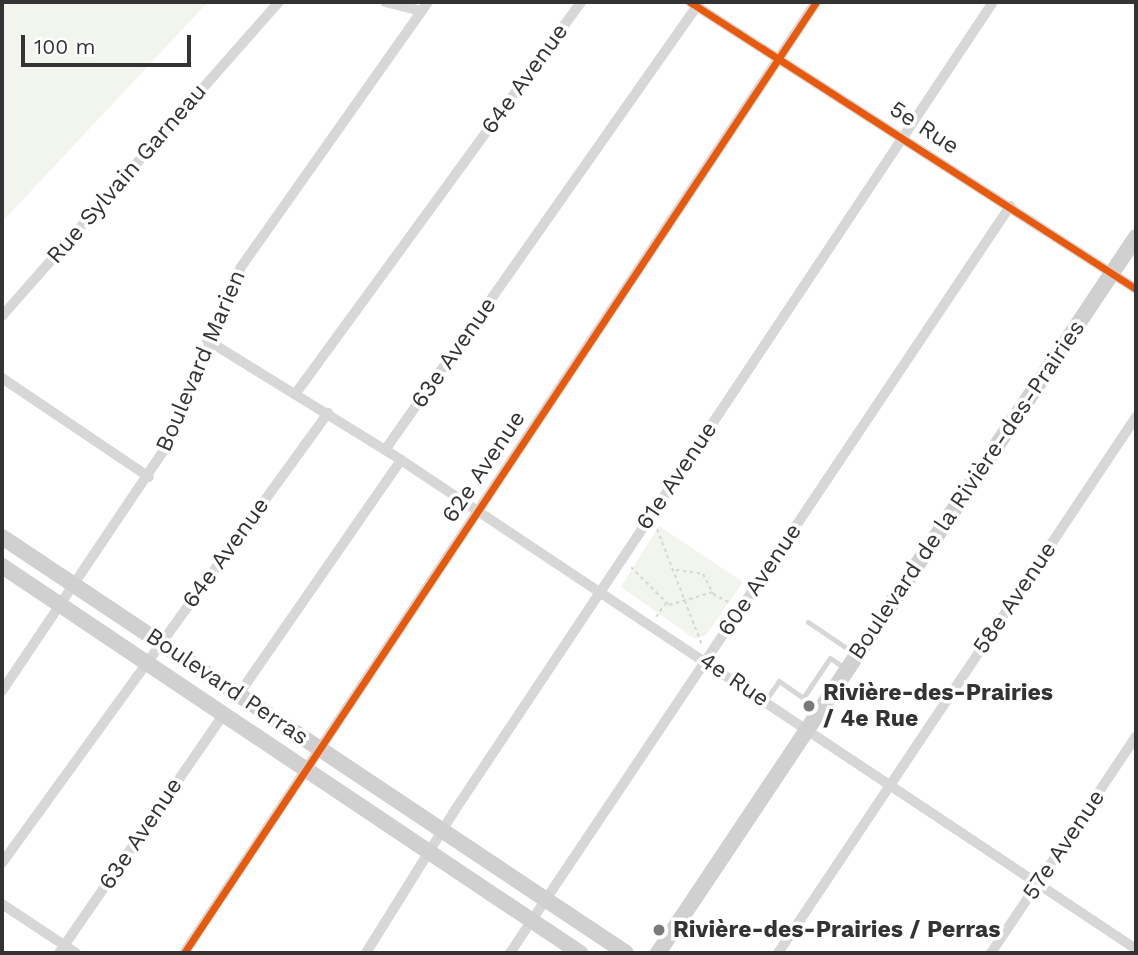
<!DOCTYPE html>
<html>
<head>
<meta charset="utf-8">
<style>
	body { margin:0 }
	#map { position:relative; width:1138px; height:955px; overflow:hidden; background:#fff; font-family:"Work Sans",sans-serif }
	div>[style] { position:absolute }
	.green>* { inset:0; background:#f1f5ed }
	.path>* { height:2px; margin-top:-1px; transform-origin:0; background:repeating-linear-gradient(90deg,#d6d6d6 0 3.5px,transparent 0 7px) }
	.lane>* { height:5px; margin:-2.5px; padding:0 2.5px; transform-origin:2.5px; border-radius:2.5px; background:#d7d7d7 }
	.street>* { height:10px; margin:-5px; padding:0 5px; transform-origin:5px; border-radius:5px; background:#d7d7d7 }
	.secondary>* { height:16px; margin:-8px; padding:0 8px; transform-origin:8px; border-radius:8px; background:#d0d0d0 }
	.cycleway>* { height:7px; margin:-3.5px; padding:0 3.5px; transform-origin:3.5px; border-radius:3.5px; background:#e8590c }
	.dots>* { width:19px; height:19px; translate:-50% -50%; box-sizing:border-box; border:4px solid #fff; border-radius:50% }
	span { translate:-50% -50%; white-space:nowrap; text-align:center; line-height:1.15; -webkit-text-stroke:7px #fff; paint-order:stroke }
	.street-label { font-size:23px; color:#333 }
	.poi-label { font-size:23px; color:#333; font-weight:700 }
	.left { translate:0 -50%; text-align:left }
	.frame { position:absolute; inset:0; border:4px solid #333; pointer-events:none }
	.scale { position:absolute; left:21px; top:35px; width:170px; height:32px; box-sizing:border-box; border:4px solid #333; border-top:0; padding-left:9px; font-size:21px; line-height:24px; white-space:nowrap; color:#333; -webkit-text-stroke:5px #fff; paint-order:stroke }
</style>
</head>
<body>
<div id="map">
	<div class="green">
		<i style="clip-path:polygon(2px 2px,208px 2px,2px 222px)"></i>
		<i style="clip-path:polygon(659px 526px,743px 582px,706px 635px,695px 639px,621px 587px)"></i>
	</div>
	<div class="path">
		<i style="left:657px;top:529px;width:124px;rotate:68.8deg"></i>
		<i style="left:631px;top:567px;width:54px;rotate:45deg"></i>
		<i style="left:669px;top:605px;width:46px;rotate:-16.5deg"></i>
		<i style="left:676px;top:570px;width:27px;rotate:8deg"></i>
		<i style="left:703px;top:574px;width:22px;rotate:63deg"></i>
		<i style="left:713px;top:594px;width:19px;rotate:28deg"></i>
		<i style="left:656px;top:617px;width:16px;rotate:-55deg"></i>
	</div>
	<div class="lane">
		<i style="left:808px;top:622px;width:55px;rotate:34deg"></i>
		<i style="left:765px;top:701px;width:24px;rotate:-55deg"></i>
		<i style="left:779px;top:681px;width:29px;rotate:35deg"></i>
		<i style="left:803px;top:698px;width:48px;rotate:-56deg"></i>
		<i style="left:830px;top:658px;width:18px;rotate:34deg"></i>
	</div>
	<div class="street">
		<i style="left:385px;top:2px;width:37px;rotate:14deg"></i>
		<i style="left:690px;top:2px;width:530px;rotate:32.76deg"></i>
		<i style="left:2px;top:316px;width:419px;rotate:-48.6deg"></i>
		<i style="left:207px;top:340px;width:228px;rotate:31.7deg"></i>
		<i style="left:401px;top:460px;width:286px;rotate:124.7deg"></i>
		<i style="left:2px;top:378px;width:177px;rotate:34deg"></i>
		<i style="left:296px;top:393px;width:484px;rotate:-53.9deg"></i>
		<i style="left:385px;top:450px;width:543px;rotate:-54.9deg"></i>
		<i style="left:401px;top:460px;width:883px;rotate:33.64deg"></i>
		<i style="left:2px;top:691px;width:298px;rotate:-56.1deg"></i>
		<i style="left:168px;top:444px;width:191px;rotate:-67.6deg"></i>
		<i style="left:241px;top:267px;width:324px;rotate:-54.8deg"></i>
		<i style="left:2px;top:863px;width:556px;rotate:-54.08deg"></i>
		<i style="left:2px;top:904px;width:89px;rotate:33.5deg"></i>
		<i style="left:59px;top:953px;width:289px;rotate:-55.4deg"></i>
		<i style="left:184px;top:953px;width:1142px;rotate:-56.39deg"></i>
		<i style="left:366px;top:953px;width:165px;rotate:-58.1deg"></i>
		<i style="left:453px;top:813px;width:974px;rotate:-56.34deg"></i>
		<i style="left:510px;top:953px;width:899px;rotate:-56.2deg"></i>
		<i style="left:778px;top:953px;width:645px;rotate:-56.26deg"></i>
		<i style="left:991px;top:953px;width:261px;rotate:-56.2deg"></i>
	</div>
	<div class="secondary">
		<i style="left:2px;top:537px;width:750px;rotate:33.69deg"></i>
		<i style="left:2px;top:566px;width:696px;rotate:33.8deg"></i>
		<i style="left:658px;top:953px;width:861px;rotate:-56.27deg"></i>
	</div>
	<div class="cycleway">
		<i style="left:690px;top:2px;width:530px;rotate:32.76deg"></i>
		<i style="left:184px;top:953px;width:1142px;rotate:-56.39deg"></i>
	</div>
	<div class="dots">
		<i style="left:809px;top:706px;background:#7a7a7a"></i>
		<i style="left:659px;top:930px;background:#7a7a7a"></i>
	</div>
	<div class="street-label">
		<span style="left:525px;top:79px;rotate:-54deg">64e Avenue</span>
		<span style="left:924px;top:128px;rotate:33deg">5e Rue</span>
		<span style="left:127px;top:174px;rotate:-49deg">Rue Sylvain Garneau</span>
		<span style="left:454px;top:353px;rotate:-55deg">63e Avenue</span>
		<span style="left:201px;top:361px;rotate:-67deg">Boulevard Marien</span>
		<span style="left:484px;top:467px;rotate:-56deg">62e Avenue</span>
		<span style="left:677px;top:476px;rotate:-56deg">61e Avenue</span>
		<span style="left:967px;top:490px;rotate:-56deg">Boulevard de la Rivière-des-Prairies</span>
		<span style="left:226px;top:553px;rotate:-54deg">64e Avenue</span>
		<span style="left:760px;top:580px;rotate:-56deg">60e Avenue</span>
		<span style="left:1015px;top:598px;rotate:-56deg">58e Avenue</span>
		<span style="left:734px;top:680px;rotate:34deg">4e Rue</span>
		<span style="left:227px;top:687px;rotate:34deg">Boulevard Perras</span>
		<span style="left:141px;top:834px;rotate:-56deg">63e Avenue</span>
		<span style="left:1064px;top:845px;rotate:-56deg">57e Avenue</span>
	</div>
	<div class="poi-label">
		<span class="left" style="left:823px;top:706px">Rivière-des-Prairies<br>/ 4e Rue</span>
		<span class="left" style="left:673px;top:930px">Rivière-des-Prairies / Perras</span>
	</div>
	<div class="frame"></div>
	<div class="scale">100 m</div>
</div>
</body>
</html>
